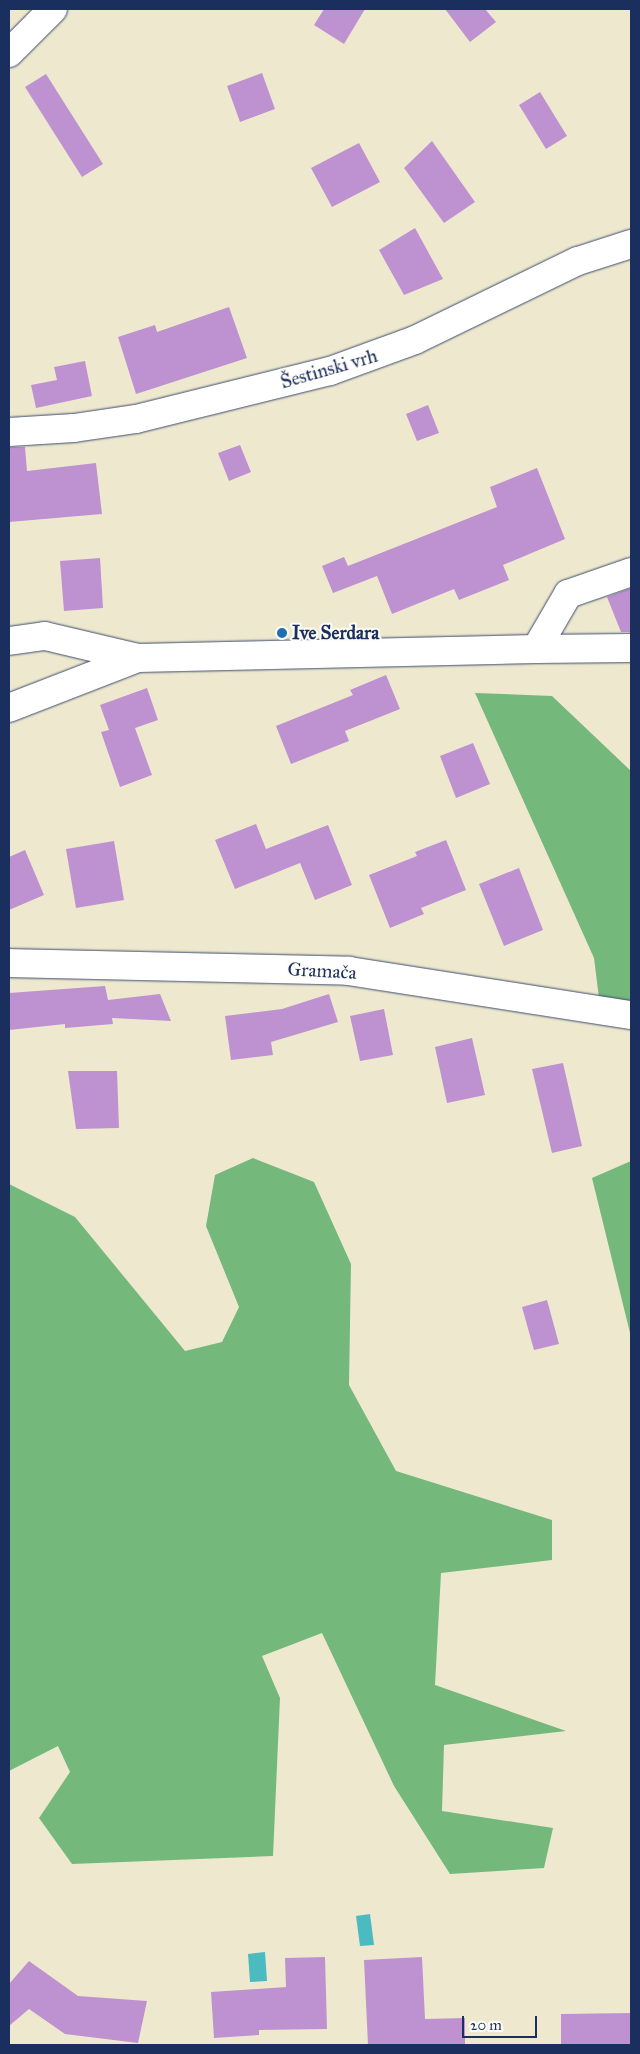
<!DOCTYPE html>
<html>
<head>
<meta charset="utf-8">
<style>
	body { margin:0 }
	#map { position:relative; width:640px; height:2054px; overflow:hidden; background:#eee9ce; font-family:"IM FELL Great Primer",serif }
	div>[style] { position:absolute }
	.forest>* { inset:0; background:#74b87c }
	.water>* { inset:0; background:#4bbac1 }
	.building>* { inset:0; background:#be92d1 }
	.roads { filter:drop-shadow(0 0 1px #3b4b6f) drop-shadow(0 0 1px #3b4b6f) }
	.minor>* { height:28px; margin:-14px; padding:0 14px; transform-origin:14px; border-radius:14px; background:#fff }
	.dots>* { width:14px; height:14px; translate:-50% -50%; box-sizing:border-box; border:2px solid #fdfcf7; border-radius:50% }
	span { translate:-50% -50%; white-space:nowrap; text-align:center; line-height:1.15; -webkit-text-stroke:4px #fdfcf7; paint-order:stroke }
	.street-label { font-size:19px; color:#1b2f5e }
	.poi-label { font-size:19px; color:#1b2f5e; font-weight:700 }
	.left { translate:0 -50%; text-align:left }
	.frame { position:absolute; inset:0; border:10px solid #1b2f5e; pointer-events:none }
	.scale { position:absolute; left:462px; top:2016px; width:75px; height:22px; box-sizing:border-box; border:2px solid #1b2f5e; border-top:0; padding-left:6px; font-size:15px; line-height:18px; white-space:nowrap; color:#1b2f5e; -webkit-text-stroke:4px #fdfcf7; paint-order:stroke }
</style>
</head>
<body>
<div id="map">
	<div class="forest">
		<i style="clip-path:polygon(475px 693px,552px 696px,631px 771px,631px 1001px,599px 998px,594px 958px)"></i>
		<i style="clip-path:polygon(253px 1158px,314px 1182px,351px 1264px,349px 1385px,396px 1471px,552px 1520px,552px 1560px,441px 1573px,435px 1685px,566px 1731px,444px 1745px,442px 1811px,553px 1828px,544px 1868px,450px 1874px,394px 1786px,322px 1633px,262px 1656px,280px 1698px,273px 1856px,72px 1864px,39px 1818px,70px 1772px,58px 1746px,9px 1771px,9px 1184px,75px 1217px,185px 1351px,222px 1342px,239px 1307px,206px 1226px,215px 1175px)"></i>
		<i style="clip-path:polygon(631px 1161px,631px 1337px,592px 1178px)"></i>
	</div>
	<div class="water">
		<i style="clip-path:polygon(370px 1914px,374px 1945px,360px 1946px,356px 1916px)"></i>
		<i style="clip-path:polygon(265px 1952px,267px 1981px,250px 1982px,248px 1954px)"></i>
	</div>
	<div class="building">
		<i style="clip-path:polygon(324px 9px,365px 9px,344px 44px,314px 25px)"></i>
		<i style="clip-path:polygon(445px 9px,485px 9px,496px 22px,470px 42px)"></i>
		<i style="clip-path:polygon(262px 73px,275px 109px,240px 122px,227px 86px)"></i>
		<i style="clip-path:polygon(46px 74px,103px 164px,82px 177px,25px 87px)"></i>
		<i style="clip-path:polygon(540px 92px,567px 136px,546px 149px,519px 105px)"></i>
		<i style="clip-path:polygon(432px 141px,475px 202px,444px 223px,404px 168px)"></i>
		<i style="clip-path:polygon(359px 143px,380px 182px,332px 207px,311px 168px)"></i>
		<i style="clip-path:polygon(415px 228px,443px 279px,404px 295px,379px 250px)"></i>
		<i style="clip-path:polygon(229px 307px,247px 358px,136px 394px,118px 337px,155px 325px,157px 332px)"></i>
		<i style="clip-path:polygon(85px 361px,92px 396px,36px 408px,31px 385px,57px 380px,54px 367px)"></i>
		<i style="clip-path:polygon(428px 405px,439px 433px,417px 441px,406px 414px)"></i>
		<i style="clip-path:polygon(240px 445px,251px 472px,229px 481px,218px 453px)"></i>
		<i style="clip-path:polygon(9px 447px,25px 447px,27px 471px,96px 463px,102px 514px,9px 522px)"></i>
		<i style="clip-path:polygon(537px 468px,565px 539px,503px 565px,509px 580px,459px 600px,454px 589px,392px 614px,377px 576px,333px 593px,322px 566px,344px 557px,348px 566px,497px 507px,490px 487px)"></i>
		<i style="clip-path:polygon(100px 558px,103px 608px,64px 611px,60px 561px)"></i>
		<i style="clip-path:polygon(631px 588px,631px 632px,621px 632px,607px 597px)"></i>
		<i style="clip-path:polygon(386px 675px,400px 709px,345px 731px,349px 741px,291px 764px,276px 726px,353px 695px,350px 690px)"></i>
		<i style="clip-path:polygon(147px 688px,158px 720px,135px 728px,152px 775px,120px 787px,101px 732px,109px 730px,100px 705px)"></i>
		<i style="clip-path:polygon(473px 743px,490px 784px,456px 798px,440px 756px)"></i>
		<i style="clip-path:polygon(256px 824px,266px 849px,328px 825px,352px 885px,315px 900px,300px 863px,235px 889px,215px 840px)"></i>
		<i style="clip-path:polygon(446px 840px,466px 890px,421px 908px,424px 914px,390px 928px,369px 875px,417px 856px,415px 852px)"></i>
		<i style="clip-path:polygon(114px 841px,124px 900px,76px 908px,66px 849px)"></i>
		<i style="clip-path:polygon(25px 850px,44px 895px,9px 910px,9px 857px)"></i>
		<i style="clip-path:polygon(519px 868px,543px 930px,504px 946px,479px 884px)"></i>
		<i style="clip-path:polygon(105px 986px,108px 1000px,160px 994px,171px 1021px,112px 1018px,113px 1024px,65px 1028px,65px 1024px,9px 1030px,9px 993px)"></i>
		<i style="clip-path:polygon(329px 994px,338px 1022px,271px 1042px,273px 1055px,231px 1060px,225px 1016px,282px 1009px)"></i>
		<i style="clip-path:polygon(384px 1009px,393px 1055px,360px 1061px,350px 1016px)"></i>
		<i style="clip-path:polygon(472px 1038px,485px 1095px,447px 1103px,435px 1047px)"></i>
		<i style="clip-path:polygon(563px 1063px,582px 1146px,552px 1153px,532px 1069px)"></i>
		<i style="clip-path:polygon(68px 1071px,117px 1071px,119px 1128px,76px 1129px)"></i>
		<i style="clip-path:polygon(547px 1300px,559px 1344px,534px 1350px,522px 1307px)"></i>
		<i style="clip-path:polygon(325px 1957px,327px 2029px,259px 2030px,259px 2035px,214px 2038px,211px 1992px,286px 1987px,285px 1958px)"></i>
		<i style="clip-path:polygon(422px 1957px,425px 2019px,465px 2018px,465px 2045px,368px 2045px,364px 1960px)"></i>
		<i style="clip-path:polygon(29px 1961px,78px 1996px,147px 2001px,138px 2043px,65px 2034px,29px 2009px,9px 2026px,9px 1984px)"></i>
		<i style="clip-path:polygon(631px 2013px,631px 2045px,561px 2045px,561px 2014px)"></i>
	</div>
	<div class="roads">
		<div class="minor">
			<i style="left:9px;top:53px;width:62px;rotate:-45deg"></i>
			<i style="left:9px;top:432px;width:65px;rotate:-3.5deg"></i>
			<i style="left:74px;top:428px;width:63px;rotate:-8.3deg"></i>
			<i style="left:136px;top:419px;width:200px;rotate:-13.9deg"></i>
			<i style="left:330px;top:371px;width:90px;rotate:-20deg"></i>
			<i style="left:415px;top:340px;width:181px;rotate:-25.9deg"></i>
			<i style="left:578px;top:261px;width:56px;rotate:-17.8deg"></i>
			<i style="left:9px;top:641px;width:36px;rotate:-8deg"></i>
			<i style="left:45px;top:636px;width:96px;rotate:13.3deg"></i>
			<i style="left:138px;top:658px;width:398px;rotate:-1.3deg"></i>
			<i style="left:536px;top:649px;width:64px;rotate:-59.8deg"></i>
			<i style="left:568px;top:594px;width:67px;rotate:-19.2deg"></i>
			<i style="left:536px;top:649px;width:95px;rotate:-0.6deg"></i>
			<i style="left:9px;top:708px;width:138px;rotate:-21.2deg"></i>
			<i style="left:9px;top:963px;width:340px;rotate:1.3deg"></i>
			<i style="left:349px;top:971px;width:285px;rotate:8.9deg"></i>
		</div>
	</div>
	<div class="dots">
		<i style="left:282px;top:633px;background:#1f6fb2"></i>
	</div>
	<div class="street-label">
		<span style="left:329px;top:369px;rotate:-16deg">Šestinski vrh</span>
		<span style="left:322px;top:971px;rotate:3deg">Gramača</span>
	</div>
	<div class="poi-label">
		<span class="left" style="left:292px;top:633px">Ive Serdara</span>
	</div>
	<div class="frame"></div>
	<div class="scale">20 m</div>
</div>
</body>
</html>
